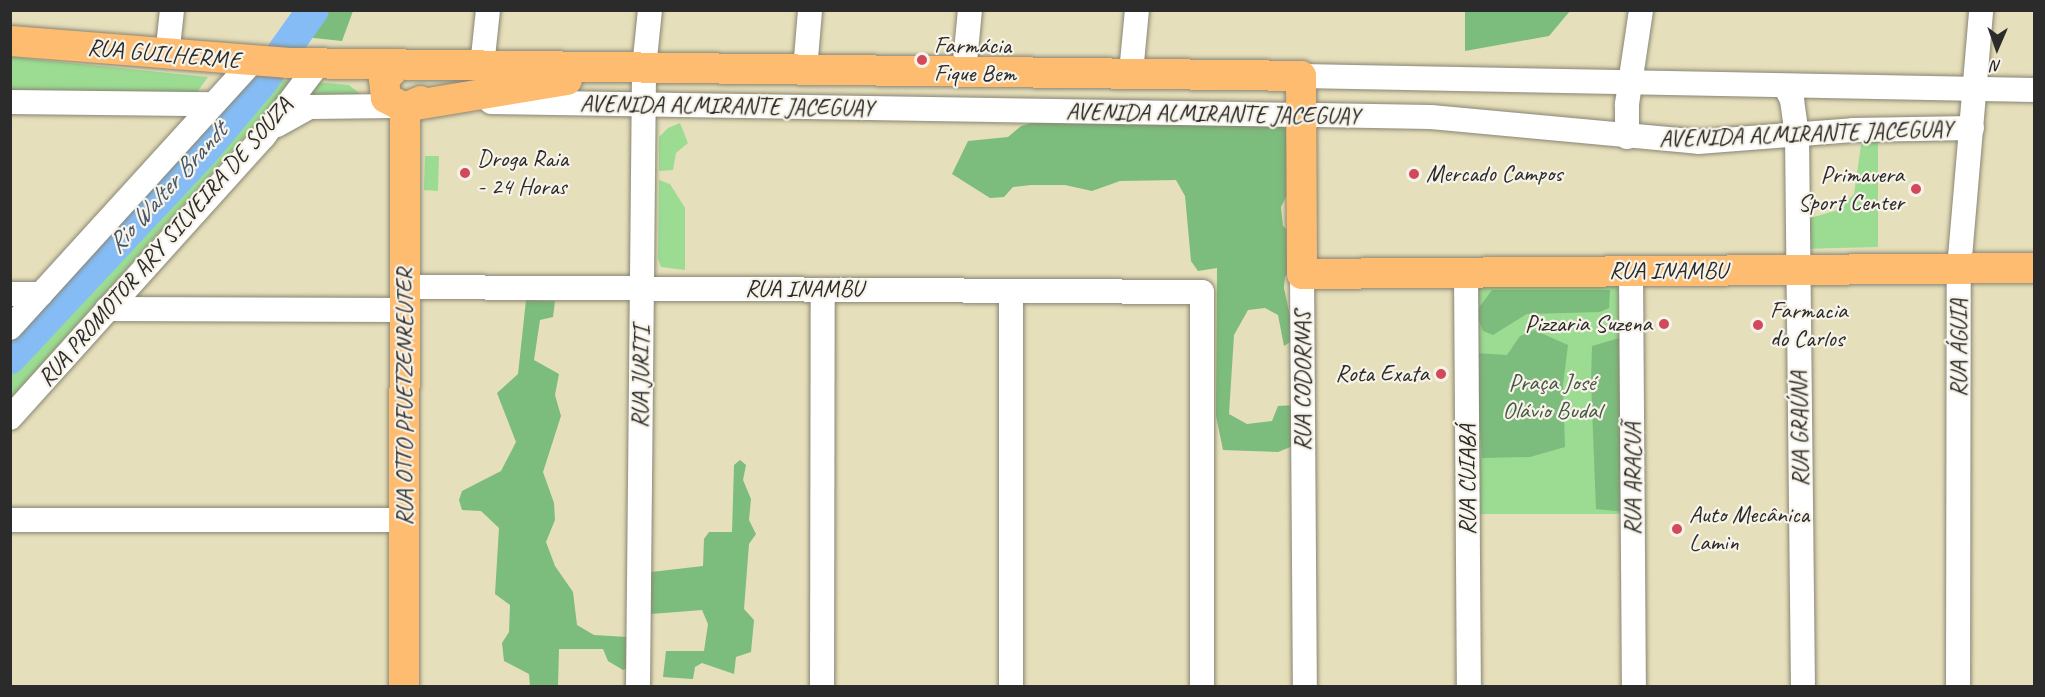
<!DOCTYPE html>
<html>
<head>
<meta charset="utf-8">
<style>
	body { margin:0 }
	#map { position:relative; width:2045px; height:697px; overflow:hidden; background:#e6dfbb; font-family:Caveat,sans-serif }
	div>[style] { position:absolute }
	.green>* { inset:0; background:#9bdc92 }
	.forest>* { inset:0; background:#7cbc7c }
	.river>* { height:32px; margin:-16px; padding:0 16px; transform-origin:16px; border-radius:16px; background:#85bcf5 }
	.roads { filter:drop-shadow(0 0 2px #888573) drop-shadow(0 0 2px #888573) }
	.minor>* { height:24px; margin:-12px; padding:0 12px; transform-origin:12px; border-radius:12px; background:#fff }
	.major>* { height:30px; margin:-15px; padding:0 15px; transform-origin:15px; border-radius:15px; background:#febc70 }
	.dots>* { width:16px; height:16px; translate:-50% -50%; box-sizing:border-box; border:3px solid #f7f3e8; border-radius:50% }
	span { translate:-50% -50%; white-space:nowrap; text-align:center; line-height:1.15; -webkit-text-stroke:4.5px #f7f3e8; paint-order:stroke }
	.poi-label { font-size:24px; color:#2b2b2b }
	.left { translate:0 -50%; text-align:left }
	.right { translate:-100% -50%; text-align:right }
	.street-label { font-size:24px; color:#2b2b2b }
	.park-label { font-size:24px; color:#475745 }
	.water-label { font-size:26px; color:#465668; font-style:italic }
	.frame { position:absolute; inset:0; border:12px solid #2b2b2b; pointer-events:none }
	.north { position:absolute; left:1967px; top:18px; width:60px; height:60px; -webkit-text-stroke:4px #f7f3e8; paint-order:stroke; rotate:182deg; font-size:16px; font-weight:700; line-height:24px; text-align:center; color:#2b2b2b }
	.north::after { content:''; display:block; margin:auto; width:21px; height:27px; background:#2b2b2b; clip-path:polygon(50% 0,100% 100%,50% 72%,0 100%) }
</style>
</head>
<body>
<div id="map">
	<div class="green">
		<i style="clip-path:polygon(11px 57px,208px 77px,192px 99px,11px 95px)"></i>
		<i style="clip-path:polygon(247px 76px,293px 82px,11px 398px,11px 345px)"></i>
		<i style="clip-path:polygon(316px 82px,349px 85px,364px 97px,308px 94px)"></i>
		<i style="clip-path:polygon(680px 123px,688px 143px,676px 153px,673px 170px,659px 171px,659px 137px,668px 128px)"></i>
		<i style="clip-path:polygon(1878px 136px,1878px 247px,1800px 249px,1800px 221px,1838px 210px,1854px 194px,1861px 145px)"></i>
		<i style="clip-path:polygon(425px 156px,439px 156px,438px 191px,424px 190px)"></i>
		<i style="clip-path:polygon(659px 180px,670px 184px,685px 208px,685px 270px,661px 267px,658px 259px)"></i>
		<i style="clip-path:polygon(1629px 279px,1630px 514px,1476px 514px,1475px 280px)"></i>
	</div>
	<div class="forest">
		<i style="clip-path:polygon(1465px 10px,1570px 10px,1570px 11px,1549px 36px,1465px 51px)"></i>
		<i style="clip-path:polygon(353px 11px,342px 41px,295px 36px,312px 12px)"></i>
		<i style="clip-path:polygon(1039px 121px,1276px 122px,1289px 131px,1295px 179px,1281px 207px,1283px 226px,1293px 235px,1300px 252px,1285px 277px,1284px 288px,1295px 339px,1284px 346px,1278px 315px,1265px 308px,1248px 310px,1234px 335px,1229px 414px,1247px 424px,1272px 421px,1278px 406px,1295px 405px,1293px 446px,1278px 452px,1223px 450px,1216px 416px,1217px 268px,1198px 271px,1191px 261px,1185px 196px,1176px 180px,1120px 181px,1092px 191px,1065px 185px,1031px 185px,1013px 187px,1004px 197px,990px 198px,952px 174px,968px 141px,1008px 137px,1021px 126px)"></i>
		<i style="clip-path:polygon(1492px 290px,1610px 290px,1609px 308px,1600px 312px,1527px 314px,1493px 335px,1483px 331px,1478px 319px,1478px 309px)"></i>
		<i style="clip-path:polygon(526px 300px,555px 301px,553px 317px,540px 320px,534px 360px,559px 374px,555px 395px,561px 416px,543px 472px,554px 503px,555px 520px,546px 542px,555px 566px,573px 592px,577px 625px,594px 635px,627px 637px,635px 665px,623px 670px,608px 661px,603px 649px,559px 649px,558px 686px,530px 686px,529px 674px,504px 661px,502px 643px,509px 632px,510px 605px,495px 594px,499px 528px,481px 511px,462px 510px,459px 500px,462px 491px,501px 471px,516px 442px,497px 393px,518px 374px)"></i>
		<i style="clip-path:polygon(1534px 330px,1568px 345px,1563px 385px,1565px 447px,1530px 457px,1482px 458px,1475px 353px,1507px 355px,1520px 336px)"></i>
		<i style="clip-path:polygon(1623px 337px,1625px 512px,1596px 509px,1591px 381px,1592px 346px)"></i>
		<i style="clip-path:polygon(740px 460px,746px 465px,743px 480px,751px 499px,749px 520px,756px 534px,749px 544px,744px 609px,754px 620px,751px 652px,736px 657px,734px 674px,702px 663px,695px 667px,693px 679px,663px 677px,666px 651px,704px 651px,708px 624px,702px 610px,651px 614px,651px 572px,703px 566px,704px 539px,709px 532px,732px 532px,734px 465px)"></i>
	</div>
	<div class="river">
		<i style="left:10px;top:358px;width:281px;rotate:-46.9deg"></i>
		<i style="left:202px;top:153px;width:95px;rotate:-50.1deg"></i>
		<i style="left:263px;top:80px;width:86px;rotate:-54.5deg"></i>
	</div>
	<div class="roads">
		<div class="minor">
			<i style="left:167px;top:56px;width:46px;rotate:-83.8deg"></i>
			<i style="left:482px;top:66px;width:56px;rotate:-83.9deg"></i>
			<i style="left:805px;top:70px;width:60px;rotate:-85.2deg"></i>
			<i style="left:964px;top:72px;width:62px;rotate:-84.5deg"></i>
			<i style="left:1131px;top:73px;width:63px;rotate:-84.6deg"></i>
			<i style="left:1301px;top:76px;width:733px;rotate:1.09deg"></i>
			<i style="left:1785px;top:86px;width:16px;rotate:63deg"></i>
			<i style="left:1792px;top:100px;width:35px;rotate:82deg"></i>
			<i style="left:1797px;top:135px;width:551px;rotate:89.38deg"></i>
			<i style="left:10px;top:102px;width:203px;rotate:0.6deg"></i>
			<i style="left:491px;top:102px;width:940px;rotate:0.91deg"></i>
			<i style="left:1431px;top:117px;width:268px;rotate:5.3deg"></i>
			<i style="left:1698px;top:142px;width:155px;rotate:-4.4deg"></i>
			<i style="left:1853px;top:130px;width:119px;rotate:-1deg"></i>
			<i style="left:277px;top:125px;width:37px;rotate:-29deg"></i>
			<i style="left:309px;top:107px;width:86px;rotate:-0.7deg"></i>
			<i style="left:1627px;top:137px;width:33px;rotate:-90deg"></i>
			<i style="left:1627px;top:104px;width:95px;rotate:-81.5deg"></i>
			<i style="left:1631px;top:271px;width:415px;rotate:89.6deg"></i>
			<i style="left:1466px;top:273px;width:413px;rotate:89.6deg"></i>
			<i style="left:1302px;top:274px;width:412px;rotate:89.6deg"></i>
			<i style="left:405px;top:287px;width:797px;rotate:0.36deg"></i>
			<i style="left:1202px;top:292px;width:394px;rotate:90deg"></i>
			<i style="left:10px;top:294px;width:31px"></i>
			<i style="left:107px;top:309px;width:298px;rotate:0.2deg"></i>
			<i style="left:10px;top:328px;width:361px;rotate:-47.7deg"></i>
			<i style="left:10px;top:418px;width:380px;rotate:-48deg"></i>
			<i style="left:264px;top:136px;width:90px;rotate:-53.1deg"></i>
			<i style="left:10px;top:520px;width:395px"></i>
			<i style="left:638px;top:686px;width:618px;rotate:-89.44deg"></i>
			<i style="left:644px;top:68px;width:58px;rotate:-84.1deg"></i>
			<i style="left:822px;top:686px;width:396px;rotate:-89.9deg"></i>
			<i style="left:1011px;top:686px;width:395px;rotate:-90deg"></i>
			<i style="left:1958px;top:686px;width:417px;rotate:-89.9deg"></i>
			<i style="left:1959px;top:269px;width:260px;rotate:-85.1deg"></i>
		</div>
		<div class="major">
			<i style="left:10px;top:41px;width:278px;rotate:4.5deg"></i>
			<i style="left:287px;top:63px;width:1014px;rotate:0.73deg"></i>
			<i style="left:1301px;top:76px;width:198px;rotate:89.7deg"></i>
			<i style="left:1302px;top:274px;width:732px;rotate:-0.47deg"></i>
			<i style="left:398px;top:65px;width:20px;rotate:135deg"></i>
			<i style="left:384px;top:79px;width:19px;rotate:84deg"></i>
			<i style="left:386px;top:98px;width:21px;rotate:28deg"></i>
			<i style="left:405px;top:108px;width:17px;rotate:-24deg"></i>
			<i style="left:416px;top:105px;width:153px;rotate:-9.4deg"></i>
			<i style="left:404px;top:686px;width:578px;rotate:-89.9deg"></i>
		</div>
	</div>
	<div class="dots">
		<i style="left:922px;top:60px;background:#d1495b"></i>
		<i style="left:465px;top:173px;background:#d1495b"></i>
		<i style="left:1414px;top:174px;background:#d1495b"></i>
		<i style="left:1916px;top:189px;background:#d1495b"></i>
		<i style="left:1664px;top:324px;background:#d1495b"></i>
		<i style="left:1758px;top:325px;background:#d1495b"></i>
		<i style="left:1441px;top:374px;background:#d1495b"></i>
		<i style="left:1677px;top:529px;background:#d1495b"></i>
	</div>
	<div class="poi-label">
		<span class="left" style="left:934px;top:60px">Farmácia<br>Fique Bem</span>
		<span class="left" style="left:477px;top:173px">Droga Raia<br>- 24 Horas</span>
		<span class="left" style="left:1426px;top:174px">Mercado Campos</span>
		<span class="right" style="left:1904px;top:189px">Primavera<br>Sport Center</span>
		<span class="left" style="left:1770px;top:325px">Farmacia<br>do Carlos</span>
		<span class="right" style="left:1652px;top:324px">Pizzaria Suzena</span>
		<span class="right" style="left:1429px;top:374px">Rota Exata</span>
		<span class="left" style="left:1689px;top:529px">Auto Mecânica<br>Lamin</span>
	</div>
	<div class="street-label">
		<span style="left:164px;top:54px;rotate:5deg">RUA GUILHERME</span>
		<span style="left:727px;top:106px;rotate:1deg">AVENIDA ALMIRANTE JACEGUAY</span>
		<span style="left:1213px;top:114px;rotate:1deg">AVENIDA ALMIRANTE JACEGUAY</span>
		<span style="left:1806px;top:134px;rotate:-2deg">AVENIDA ALMIRANTE JACEGUAY</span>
		<span style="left:165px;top:242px;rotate:-49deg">RUA PROMOTOR ARY SILVEIRA DE SOUZA</span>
		<span style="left:1668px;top:271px">RUA INAMBU</span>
		<span style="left:804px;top:289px">RUA INAMBU</span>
		<span style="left:1959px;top:348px;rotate:-90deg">RUA ÁGUIA</span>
		<span style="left:641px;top:377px;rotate:-89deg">RUA JURITI</span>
		<span style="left:1303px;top:381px;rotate:-90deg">RUA CODORNAS</span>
		<span style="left:405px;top:397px;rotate:-90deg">RUA OTTO PFUETZENREUTER</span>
		<span style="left:1800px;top:429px;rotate:-91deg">RUA GRAÚNA</span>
		<span style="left:1633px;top:479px;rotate:-90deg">RUA ARACUÃ</span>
		<span style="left:1468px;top:480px;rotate:-90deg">RUA CUIABÁ</span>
	</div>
	<div class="park-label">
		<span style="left:1552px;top:397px">Praça José<br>Olávio Budal</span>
	</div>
	<div class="water-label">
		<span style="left:167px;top:188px;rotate:-48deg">Rio Walter Brandt</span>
	</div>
	<div class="frame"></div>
	<div class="north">N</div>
</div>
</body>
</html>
